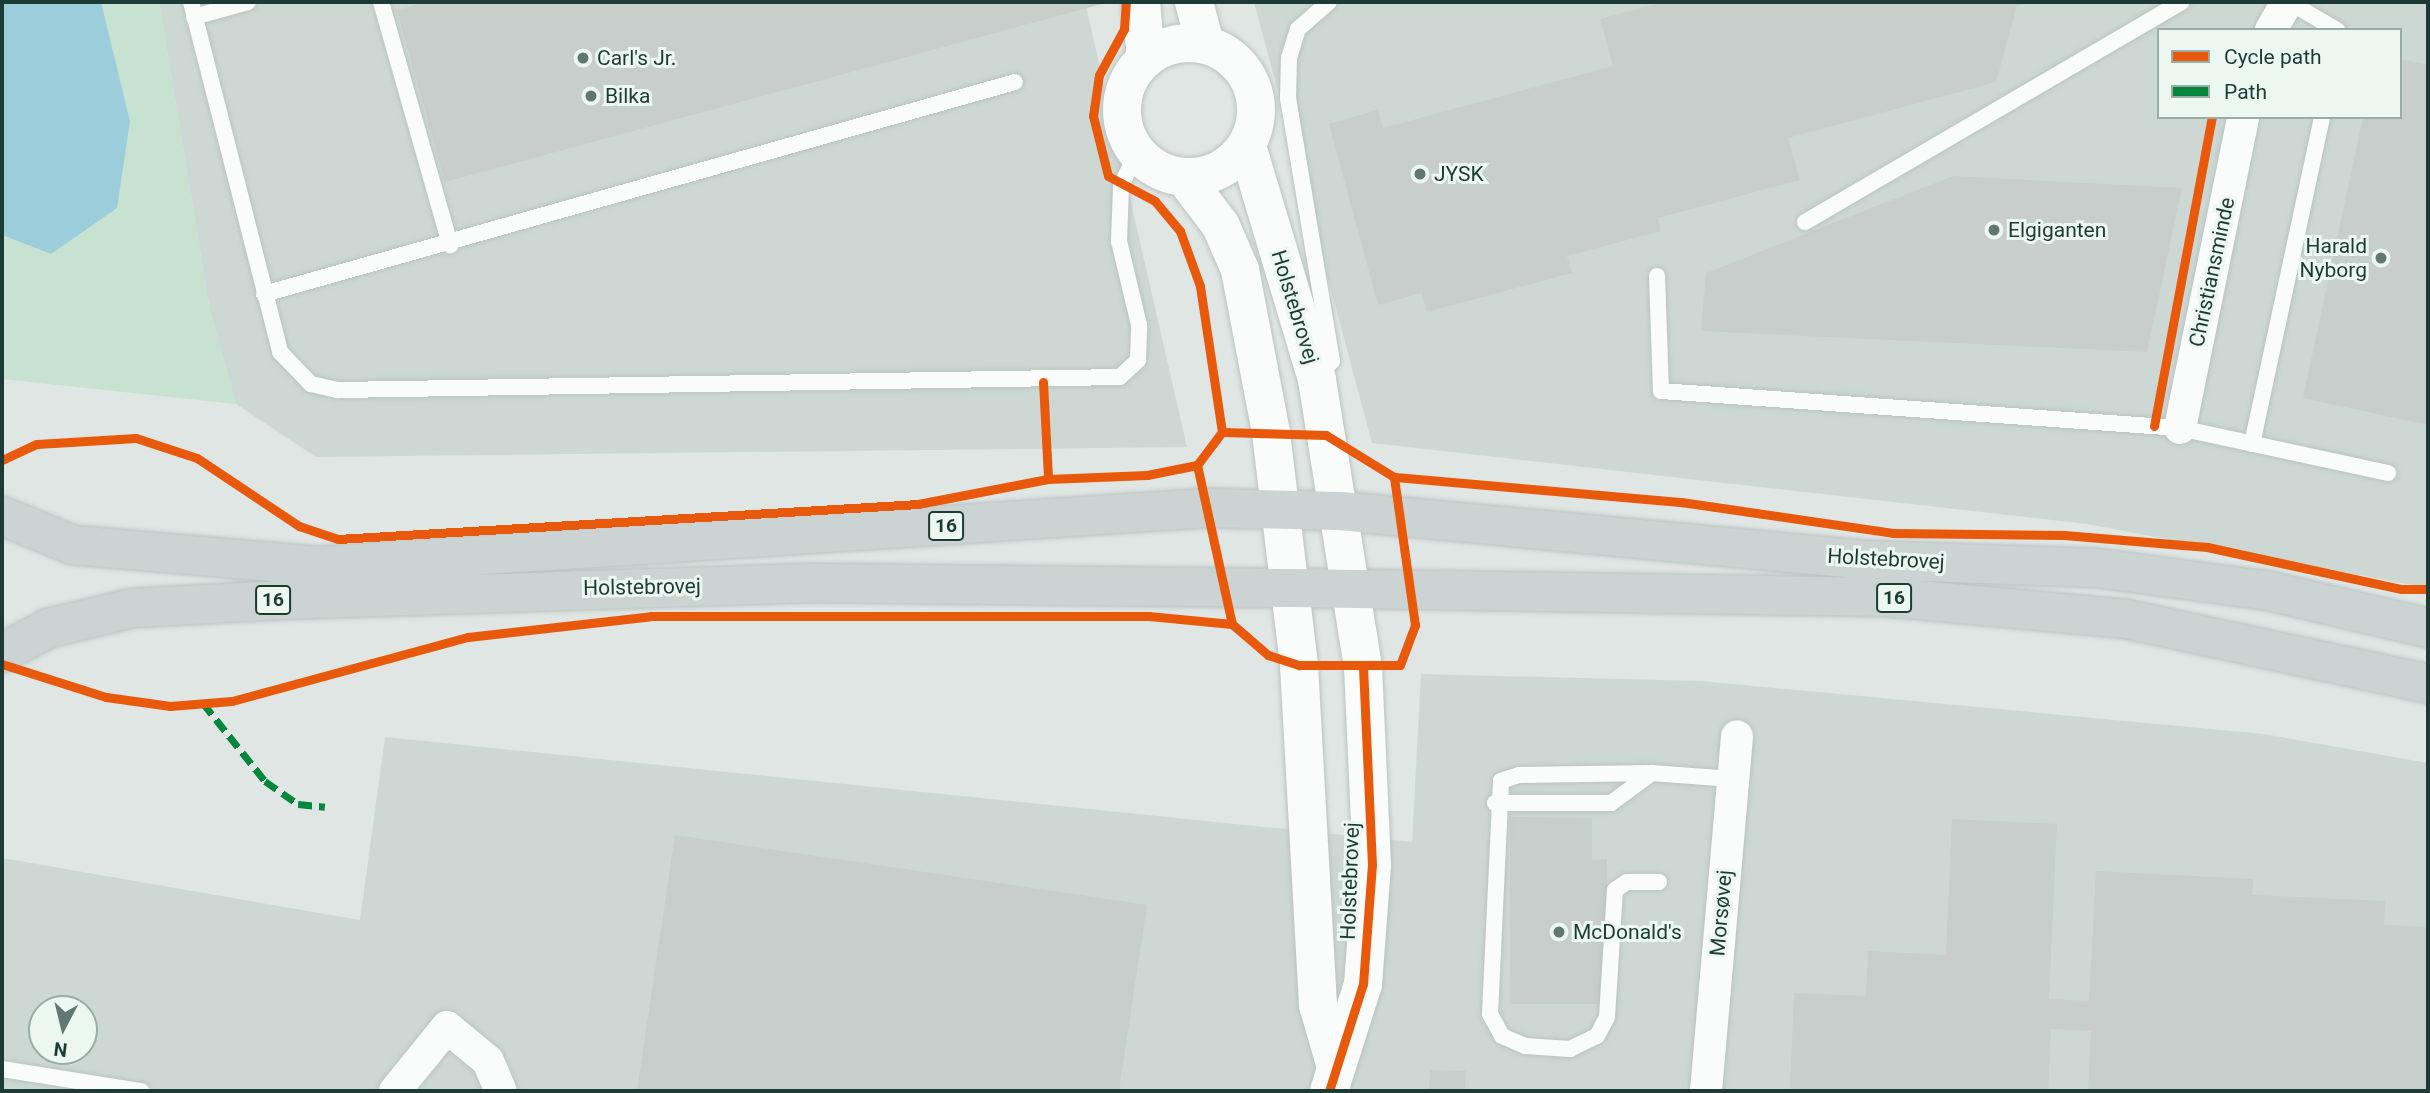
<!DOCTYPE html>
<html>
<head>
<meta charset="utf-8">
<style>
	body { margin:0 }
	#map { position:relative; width:2430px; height:1093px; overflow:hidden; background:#e0e6e4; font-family:Roboto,sans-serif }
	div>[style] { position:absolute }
	.built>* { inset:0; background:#cdd8d4 }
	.green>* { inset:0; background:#c7e2d1 }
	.water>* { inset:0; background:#9bcddb }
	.building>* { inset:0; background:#c7cecb }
	.roads { filter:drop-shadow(0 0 2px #bac4c2) drop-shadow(0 0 2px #bac4c2) }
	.service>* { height:16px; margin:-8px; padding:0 8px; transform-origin:8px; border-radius:8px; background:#fafbfb }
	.minor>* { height:32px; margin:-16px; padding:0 16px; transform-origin:16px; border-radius:16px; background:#fafbfb }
	.tertiary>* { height:38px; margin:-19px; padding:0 19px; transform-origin:19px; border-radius:19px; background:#fafbfb }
	.tertiary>.ring { margin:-19px; padding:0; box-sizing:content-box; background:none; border:38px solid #fafbfb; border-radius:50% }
	.primary>* { height:38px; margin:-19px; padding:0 19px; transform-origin:19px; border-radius:19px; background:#cbd4d3 }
	.quiet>* { height:7px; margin-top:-3.5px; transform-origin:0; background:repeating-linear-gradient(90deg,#00873e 0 14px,transparent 0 21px) }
	.cycleway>* { height:9px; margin:-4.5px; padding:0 4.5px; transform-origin:4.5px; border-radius:4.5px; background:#e8590c }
	.dots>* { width:19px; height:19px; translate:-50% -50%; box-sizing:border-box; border:4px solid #ecf7f2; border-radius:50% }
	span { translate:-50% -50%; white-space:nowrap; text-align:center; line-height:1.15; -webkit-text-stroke:6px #ecf7f2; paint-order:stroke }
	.shield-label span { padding:2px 5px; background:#ecf7f2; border:2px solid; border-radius:5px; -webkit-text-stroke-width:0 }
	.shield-label { font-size:19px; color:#1d3b35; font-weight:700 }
	.poi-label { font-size:21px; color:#1d3b35 }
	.left { translate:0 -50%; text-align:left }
	.right { translate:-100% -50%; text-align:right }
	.street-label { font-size:21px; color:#1d3b35 }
	.frame { position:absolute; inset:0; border:4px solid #1d3b35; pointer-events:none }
	.legend { position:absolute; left:2157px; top:28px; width:245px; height:91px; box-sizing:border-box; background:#ecf7f2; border:2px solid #99aca6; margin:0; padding:9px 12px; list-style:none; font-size:21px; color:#1d3b35 }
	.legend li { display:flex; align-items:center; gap:14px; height:35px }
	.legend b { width:35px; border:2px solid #99aca6 }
	.north { position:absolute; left:28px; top:995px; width:70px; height:70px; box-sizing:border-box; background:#ecf7f2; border:2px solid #99aca6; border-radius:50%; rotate:187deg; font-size:19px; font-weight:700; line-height:28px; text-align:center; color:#1d3b35 }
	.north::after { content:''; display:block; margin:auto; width:24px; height:32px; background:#617772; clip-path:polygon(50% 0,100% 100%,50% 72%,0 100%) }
</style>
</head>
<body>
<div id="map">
	<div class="built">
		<i style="clip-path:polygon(159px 2px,1085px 2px,1187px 447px,316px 457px,236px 404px,210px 311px)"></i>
		<i style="clip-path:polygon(evenodd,1254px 2px,2428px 2px,2428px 588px,2087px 524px,1372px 443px,1254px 2px,2159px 30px,2400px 30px,2400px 117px,2159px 117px,2159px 30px)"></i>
		<i style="clip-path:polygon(evenodd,1421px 674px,1701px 681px,2264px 734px,2428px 763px,2428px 1091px,2px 1091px,2px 858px,360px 920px,385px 737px,1412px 842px,1421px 674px,42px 1009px,84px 1009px,84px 1051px,42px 1051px,42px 1009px)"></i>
	</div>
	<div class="green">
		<i style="clip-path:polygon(101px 2px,159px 2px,210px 311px,236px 404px,2px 379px,2px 235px,52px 254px,130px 121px)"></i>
	</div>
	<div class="water">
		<i style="clip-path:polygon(2px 2px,101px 2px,130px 121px,117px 208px,51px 254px,2px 235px)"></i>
	</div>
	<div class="building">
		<i style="clip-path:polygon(427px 2px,1106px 2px,1106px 3px,445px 182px,397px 10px)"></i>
		<i style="clip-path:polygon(1664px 2px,2031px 3px,2017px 6px,1996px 82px,1788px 138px,1800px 180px,1658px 218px,1661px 231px,1567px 256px,1572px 273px,1427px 312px,1422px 293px,1378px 305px,1329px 124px,1378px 110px,1383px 128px,1613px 66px,1600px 19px)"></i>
		<i style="clip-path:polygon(2400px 59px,2428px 65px,2428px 425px,2303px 398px,2363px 117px,2400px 117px)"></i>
		<i style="clip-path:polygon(1953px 176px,2182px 188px,2147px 352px,1701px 331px,1706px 273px)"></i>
		<i style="clip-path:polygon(1510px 817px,1592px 818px,1592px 860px,1607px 859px,1607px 1004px,1510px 1004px)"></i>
		<i style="clip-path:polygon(1952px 819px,2057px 824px,2049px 999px,2089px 1001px,2096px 871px,2253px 879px,2252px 895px,2385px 901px,2384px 925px,2428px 927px,2428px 1091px,2088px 1091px,2091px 1031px,2051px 1029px,2048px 1091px,1790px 1091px,1794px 993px,1866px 996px,1868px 951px,1946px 955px)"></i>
		<i style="clip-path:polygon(675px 835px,1147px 905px,1119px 1091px,637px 1091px)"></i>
		<i style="clip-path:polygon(1430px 1070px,1466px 1071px,1465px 1091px,1429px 1091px)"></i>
	</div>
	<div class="roads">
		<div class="service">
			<i style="left:191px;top:2px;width:361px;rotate:75.7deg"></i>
			<i style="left:280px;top:352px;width:45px;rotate:45.9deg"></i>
			<i style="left:311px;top:384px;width:28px;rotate:13deg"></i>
			<i style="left:338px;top:390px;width:782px;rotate:-0.95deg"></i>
			<i style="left:1120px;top:377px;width:25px;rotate:-43deg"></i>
			<i style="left:1138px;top:360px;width:35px;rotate:-88deg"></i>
			<i style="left:1139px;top:325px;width:86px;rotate:-103.4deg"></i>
			<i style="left:1119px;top:241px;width:55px;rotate:-87.9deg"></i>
			<i style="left:1121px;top:186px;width:38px;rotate:-65deg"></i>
			<i style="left:381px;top:2px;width:253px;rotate:74.1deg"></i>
			<i style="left:2289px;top:2px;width:56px;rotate:30.3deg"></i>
			<i style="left:194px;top:17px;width:56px;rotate:-15.5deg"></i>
			<i style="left:1805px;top:222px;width:436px;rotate:-30.3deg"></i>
			<i style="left:1657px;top:276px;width:115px;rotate:88deg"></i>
			<i style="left:1661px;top:391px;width:520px;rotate:4.08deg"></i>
			<i style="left:2180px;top:428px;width:213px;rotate:12.2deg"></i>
			<i style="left:264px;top:294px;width:780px;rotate:-15.76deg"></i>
			<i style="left:1318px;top:378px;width:22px;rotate:-51deg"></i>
			<i style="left:1332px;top:361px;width:267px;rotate:-99.5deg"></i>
			<i style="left:1288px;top:98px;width:40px;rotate:-88.6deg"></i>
			<i style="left:1289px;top:58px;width:30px;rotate:-73deg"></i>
			<i style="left:1298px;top:29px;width:41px;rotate:-41.1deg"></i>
			<i style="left:2252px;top:444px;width:334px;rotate:-77.9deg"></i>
			<i style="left:1652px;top:773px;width:133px;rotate:179.1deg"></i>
			<i style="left:1519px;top:775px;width:19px;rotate:162deg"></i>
			<i style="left:1501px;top:781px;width:233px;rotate:92.7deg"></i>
			<i style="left:1490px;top:1014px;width:25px;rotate:61deg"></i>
			<i style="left:1502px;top:1036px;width:25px;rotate:23deg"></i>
			<i style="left:1525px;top:1046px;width:45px;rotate:3.8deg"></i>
			<i style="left:1570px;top:1049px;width:30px;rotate:-26deg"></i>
			<i style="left:1597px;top:1036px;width:21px;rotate:-62deg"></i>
			<i style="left:1607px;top:1017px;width:127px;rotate:-86.4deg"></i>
			<i style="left:1615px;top:890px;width:14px;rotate:-34deg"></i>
			<i style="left:1627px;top:882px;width:32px"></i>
			<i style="left:1495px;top:803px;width:116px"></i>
			<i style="left:1611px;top:803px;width:51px;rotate:-36.2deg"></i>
			<i style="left:1652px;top:773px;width:80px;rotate:4.3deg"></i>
			<i style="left:2px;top:1069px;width:141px;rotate:9deg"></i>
		</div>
		<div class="minor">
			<i style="left:2271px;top:30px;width:32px;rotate:-60deg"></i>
			<i style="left:2180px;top:428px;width:317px;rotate:-78.5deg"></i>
			<i style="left:395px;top:1091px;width:82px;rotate:-50.9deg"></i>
			<i style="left:447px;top:1027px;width:53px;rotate:39.7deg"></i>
			<i style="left:488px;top:1061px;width:33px;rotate:67deg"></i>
			<i style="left:1706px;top:1091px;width:356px;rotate:-85deg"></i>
		</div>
		<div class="tertiary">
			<i style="left:1141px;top:2px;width:57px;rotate:85deg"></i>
			<i style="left:1194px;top:2px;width:43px;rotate:75.3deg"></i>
			<i class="ring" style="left:1122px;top:43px;width:96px;height:96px"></i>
			<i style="left:1247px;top:146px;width:244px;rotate:73.3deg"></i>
			<i style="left:1317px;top:380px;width:291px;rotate:80.9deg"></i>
			<i style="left:1363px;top:667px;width:198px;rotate:87.4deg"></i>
			<i style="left:1372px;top:865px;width:119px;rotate:94.3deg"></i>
			<i style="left:1363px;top:984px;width:112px;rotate:107.6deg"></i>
			<i style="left:1184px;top:177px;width:61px;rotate:52.9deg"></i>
			<i style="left:1221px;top:226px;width:48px;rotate:66.6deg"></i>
			<i style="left:1240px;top:270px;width:166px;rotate:79.2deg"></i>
			<i style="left:1271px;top:433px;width:234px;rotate:83.1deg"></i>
			<i style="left:1299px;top:665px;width:341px;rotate:86.8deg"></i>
			<i style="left:1318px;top:1005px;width:65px;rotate:73.8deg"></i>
		</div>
		<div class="primary">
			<i style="left:2px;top:516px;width:77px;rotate:22.2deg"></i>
			<i style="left:73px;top:545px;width:248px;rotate:4.9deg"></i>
			<i style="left:320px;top:566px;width:889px;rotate:-3.74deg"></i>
			<i style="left:1207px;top:508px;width:133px;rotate:1.3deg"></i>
			<i style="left:1340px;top:511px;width:527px;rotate:5.33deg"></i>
			<i style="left:1865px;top:560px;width:232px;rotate:2deg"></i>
			<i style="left:2097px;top:568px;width:174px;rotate:7.6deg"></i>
			<i style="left:2269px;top:591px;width:163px;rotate:13.1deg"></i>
			<i style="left:2px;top:653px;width:53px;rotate:-28deg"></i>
			<i style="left:49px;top:628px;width:86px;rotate:-13.4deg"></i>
			<i style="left:133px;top:608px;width:148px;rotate:-3.1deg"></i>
			<i style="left:281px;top:600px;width:533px;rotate:-1.83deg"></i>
			<i style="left:814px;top:583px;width:477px;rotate:0.6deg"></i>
			<i style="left:1291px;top:588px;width:595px;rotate:0.87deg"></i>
			<i style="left:1886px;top:597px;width:241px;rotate:5.2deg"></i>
			<i style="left:2126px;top:619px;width:309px;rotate:12.1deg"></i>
		</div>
	</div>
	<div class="quiet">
		<i style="left:203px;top:703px;width:100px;rotate:51.5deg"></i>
		<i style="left:265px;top:781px;width:40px;rotate:34.9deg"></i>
		<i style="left:298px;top:804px;width:27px;rotate:6deg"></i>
	</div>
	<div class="cycleway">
		<i style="left:1043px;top:382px;width:97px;rotate:87deg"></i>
		<i style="left:2154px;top:426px;width:314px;rotate:-79.4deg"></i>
		<i style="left:2px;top:460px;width:38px;rotate:-25deg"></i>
		<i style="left:37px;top:444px;width:99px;rotate:-3.5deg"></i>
		<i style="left:136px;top:438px;width:64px;rotate:18.2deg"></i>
		<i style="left:197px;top:458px;width:123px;rotate:33.7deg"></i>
		<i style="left:299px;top:526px;width:41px;rotate:18.4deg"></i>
		<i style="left:338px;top:539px;width:581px;rotate:-3.45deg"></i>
		<i style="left:918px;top:504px;width:132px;rotate:-10.9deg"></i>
		<i style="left:1048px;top:479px;width:99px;rotate:-2.3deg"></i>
		<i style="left:1147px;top:475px;width:51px;rotate:-11.3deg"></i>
		<i style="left:1197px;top:465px;width:41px;rotate:-52.9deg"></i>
		<i style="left:1222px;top:432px;width:148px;rotate:-98.6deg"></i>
		<i style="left:1200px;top:286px;width:59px;rotate:-110deg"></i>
		<i style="left:1180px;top:231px;width:39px;rotate:-130deg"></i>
		<i style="left:1155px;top:201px;width:53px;rotate:-152deg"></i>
		<i style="left:1108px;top:176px;width:62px;rotate:-104deg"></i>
		<i style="left:1093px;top:116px;width:41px;rotate:-81.7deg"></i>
		<i style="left:1099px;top:75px;width:52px;rotate:-61.5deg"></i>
		<i style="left:1124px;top:29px;width:27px;rotate:-86deg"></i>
		<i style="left:1197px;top:465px;width:163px;rotate:77.6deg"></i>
		<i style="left:1394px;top:477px;width:288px;rotate:5deg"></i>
		<i style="left:1681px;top:502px;width:214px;rotate:8.3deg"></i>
		<i style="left:1893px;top:533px;width:171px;rotate:0.7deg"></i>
		<i style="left:2064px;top:535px;width:144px;rotate:4.8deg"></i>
		<i style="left:2207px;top:547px;width:199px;rotate:12.2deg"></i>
		<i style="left:2402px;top:589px;width:26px"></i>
		<i style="left:2px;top:664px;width:109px;rotate:17.6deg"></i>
		<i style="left:106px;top:697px;width:65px;rotate:8deg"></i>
		<i style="left:170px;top:706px;width:62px;rotate:-4.6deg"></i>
		<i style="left:232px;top:701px;width:245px;rotate:-15.2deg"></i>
		<i style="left:468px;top:637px;width:184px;rotate:-6.5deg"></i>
		<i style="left:651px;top:616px;width:498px"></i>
		<i style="left:1149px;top:616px;width:83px;rotate:5.5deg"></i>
		<i style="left:1232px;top:624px;width:48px;rotate:40.7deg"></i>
		<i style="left:1268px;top:655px;width:33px;rotate:18deg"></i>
		<i style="left:1299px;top:665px;width:101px"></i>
		<i style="left:1400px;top:665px;width:43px;rotate:-69.4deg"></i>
		<i style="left:1415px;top:625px;width:149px;rotate:-98.1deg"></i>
		<i style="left:1394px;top:477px;width:80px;rotate:-148.3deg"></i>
		<i style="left:1326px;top:435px;width:104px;rotate:-178.3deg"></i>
		<i style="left:1329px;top:1091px;width:112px;rotate:-72.4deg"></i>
		<i style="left:1363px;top:984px;width:119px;rotate:-85.7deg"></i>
		<i style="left:1372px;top:865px;width:198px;rotate:-92.6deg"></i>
	</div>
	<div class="dots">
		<i style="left:583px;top:58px;background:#617772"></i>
		<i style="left:591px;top:96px;background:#617772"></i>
		<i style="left:1420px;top:174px;background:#617772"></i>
		<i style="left:1994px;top:230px;background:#617772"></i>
		<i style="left:2381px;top:258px;background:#617772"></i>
		<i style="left:1559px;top:932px;background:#617772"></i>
	</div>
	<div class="shield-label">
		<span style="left:946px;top:526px">16</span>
		<span style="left:1894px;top:598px">16</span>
		<span style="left:273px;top:600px">16</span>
	</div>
	<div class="poi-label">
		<span class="left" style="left:597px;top:58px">Carl's Jr.</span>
		<span class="left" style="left:605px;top:96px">Bilka</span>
		<span class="left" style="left:1434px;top:174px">JYSK</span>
		<span class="left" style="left:2008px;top:230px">Elgiganten</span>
		<span class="right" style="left:2367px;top:258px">Harald<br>Nyborg</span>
		<span class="left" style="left:1573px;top:932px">McDonald's</span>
	</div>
	<div class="street-label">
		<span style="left:2212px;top:272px;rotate:-78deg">Christiansminde</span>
		<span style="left:1295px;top:307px;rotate:73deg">Holstebrovej</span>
		<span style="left:1886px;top:559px;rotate:3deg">Holstebrovej</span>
		<span style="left:642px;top:587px;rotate:-1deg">Holstebrovej</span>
		<span style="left:1350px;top:881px;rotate:-88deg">Holstebrovej</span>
		<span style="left:1721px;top:913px;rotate:-85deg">Morsøvej</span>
	</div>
	<div class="frame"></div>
	<ul class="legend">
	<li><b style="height:9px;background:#e8590c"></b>Cycle path</li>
	<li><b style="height:9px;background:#00873e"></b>Path</li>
	</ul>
	<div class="north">N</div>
</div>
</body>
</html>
